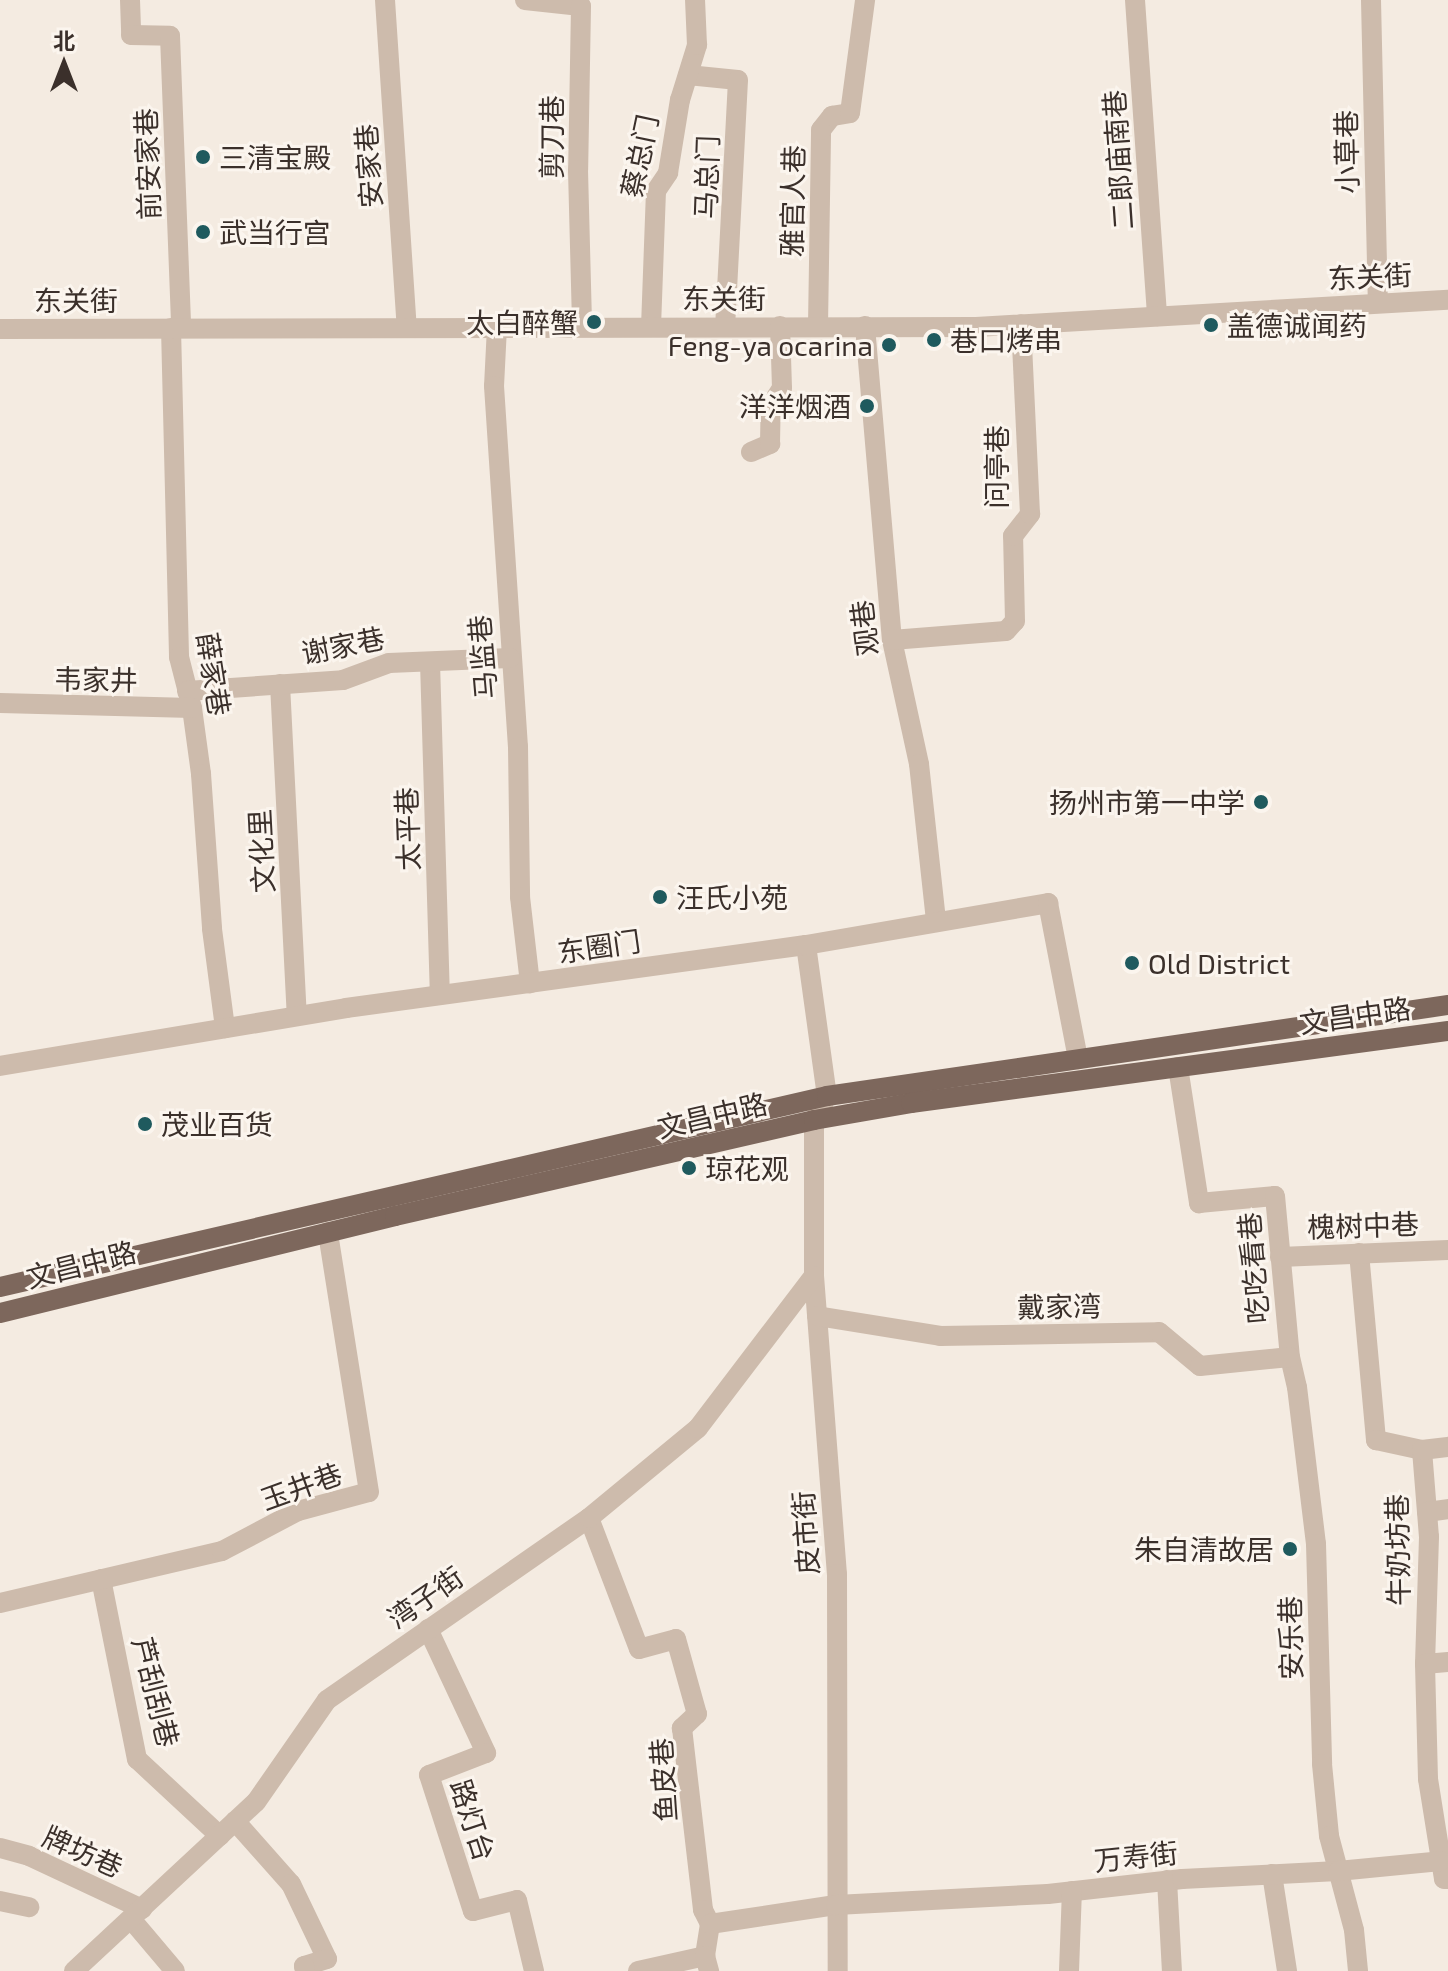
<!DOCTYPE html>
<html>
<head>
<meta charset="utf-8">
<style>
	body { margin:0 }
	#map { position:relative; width:1448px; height:1971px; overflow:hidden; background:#f4ebe1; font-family:"Exo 2","Noto Sans SC",sans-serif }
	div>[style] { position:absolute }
	.minor>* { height:20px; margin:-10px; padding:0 10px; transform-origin:10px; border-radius:10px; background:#cdbbac }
	.major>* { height:20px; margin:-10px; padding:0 10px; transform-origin:10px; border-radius:10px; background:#7d675c }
	.dots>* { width:22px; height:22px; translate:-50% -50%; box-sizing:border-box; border:4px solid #fbf5ee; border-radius:50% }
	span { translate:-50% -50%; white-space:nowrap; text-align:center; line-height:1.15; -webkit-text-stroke:6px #fbf5ee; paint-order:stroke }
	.street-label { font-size:28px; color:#3b302b }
	.poi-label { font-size:28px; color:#3b302b }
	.left { translate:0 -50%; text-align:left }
	.right { translate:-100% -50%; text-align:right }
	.north { position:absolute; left:24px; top:24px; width:80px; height:80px; -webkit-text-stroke:6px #fbf5ee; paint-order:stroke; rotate:0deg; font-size:22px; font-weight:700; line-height:32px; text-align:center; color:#3b302b }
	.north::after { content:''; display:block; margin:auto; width:28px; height:36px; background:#3b302b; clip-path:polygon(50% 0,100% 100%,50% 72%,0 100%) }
</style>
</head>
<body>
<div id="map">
	<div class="minor">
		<i style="left:130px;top:0;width:35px;rotate:88deg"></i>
		<i style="left:131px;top:35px;width:39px;rotate:1deg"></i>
		<i style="left:170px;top:36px;width:292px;rotate:87.8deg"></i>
		<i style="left:385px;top:0;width:328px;rotate:86.2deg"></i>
		<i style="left:525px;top:0;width:56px;rotate:6.1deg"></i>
		<i style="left:581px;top:6px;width:164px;rotate:91deg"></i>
		<i style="left:578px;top:170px;width:157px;rotate:88.5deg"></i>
		<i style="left:1135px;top:0;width:317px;rotate:86deg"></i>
		<i style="left:1371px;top:0;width:303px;rotate:88.7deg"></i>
		<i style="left:688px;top:75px;width:50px;rotate:5.7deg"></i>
		<i style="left:738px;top:80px;width:247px;rotate:93deg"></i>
		<i style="left:818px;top:326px;width:196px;rotate:-89.1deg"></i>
		<i style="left:821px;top:130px;width:18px;rotate:-52deg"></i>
		<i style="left:832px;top:116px;width:18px;rotate:-9deg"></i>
		<i style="left:850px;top:113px;width:114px;rotate:-82.4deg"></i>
		<i style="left:865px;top:326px;width:315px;rotate:85.1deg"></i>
		<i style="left:892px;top:640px;width:127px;rotate:77.7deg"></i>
		<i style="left:919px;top:764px;width:157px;rotate:83.8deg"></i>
		<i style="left:497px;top:327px;width:59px;rotate:92.9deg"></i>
		<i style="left:494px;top:386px;width:362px;rotate:86.2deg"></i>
		<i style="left:518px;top:747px;width:150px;rotate:89.2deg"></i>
		<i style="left:520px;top:897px;width:87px;rotate:83.4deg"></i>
		<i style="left:651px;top:327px;width:136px;rotate:-87.9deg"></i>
		<i style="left:656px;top:191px;width:22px;rotate:-56deg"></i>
		<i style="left:668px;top:173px;width:74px;rotate:-80.7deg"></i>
		<i style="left:680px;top:100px;width:58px;rotate:-72.8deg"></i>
		<i style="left:697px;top:45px;width:45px;rotate:-92.5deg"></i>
		<i style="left:171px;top:328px;width:329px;rotate:88.6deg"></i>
		<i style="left:179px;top:657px;width:53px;rotate:75.7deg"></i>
		<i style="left:192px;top:708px;width:67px;rotate:82.2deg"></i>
		<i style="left:201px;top:774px;width:155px;rotate:85.9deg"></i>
		<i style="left:212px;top:929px;width:100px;rotate:82.5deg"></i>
		<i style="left:0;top:329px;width:976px;rotate:-0.12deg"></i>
		<i style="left:976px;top:327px;width:473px;rotate:-3.3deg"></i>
		<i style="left:751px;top:452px;width:21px;rotate:-23deg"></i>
		<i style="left:770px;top:444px;width:39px;rotate:-89deg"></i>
		<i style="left:771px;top:405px;width:20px;rotate:-57deg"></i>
		<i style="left:782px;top:388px;width:62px;rotate:-91.8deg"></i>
		<i style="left:892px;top:640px;width:114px;rotate:-4.5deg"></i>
		<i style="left:1006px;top:631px;width:13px;rotate:-48deg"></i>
		<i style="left:1015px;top:621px;width:85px;rotate:-91.3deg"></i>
		<i style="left:1013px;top:536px;width:28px;rotate:-52deg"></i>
		<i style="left:1030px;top:514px;width:190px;rotate:-92.7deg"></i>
		<i style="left:430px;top:662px;width:333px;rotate:88.3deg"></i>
		<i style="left:280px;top:684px;width:332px;rotate:87.1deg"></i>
		<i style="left:187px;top:691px;width:156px;rotate:-4deg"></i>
		<i style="left:343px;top:680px;width:49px;rotate:-20.3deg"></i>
		<i style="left:389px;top:663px;width:121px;rotate:-2.4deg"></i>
		<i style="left:0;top:703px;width:192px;rotate:1.5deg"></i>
		<i style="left:806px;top:945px;width:152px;rotate:82.1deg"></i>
		<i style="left:827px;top:1096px;width:27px;rotate:118deg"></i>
		<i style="left:814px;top:1120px;width:156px;rotate:90deg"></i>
		<i style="left:814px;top:1276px;width:299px;rotate:85.6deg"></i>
		<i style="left:837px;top:1574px;width:397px;rotate:89.9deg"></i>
		<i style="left:0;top:1066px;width:351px;rotate:-9.5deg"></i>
		<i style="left:346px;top:1008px;width:464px;rotate:-7.8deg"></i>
		<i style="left:806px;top:945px;width:246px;rotate:-9.8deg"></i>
		<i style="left:1048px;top:903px;width:159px;rotate:79.1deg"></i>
		<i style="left:1178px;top:1067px;width:138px;rotate:81.2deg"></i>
		<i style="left:1199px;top:1203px;width:76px;rotate:-5.3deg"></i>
		<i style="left:1275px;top:1196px;width:162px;rotate:84.7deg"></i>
		<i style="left:1290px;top:1357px;width:31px;rotate:77deg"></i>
		<i style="left:1297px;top:1387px;width:158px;rotate:83.1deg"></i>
		<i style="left:1316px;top:1544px;width:220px;rotate:88.4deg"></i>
		<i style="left:1322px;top:1764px;width:72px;rotate:84.4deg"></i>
		<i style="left:1329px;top:1836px;width:97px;rotate:75.1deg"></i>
		<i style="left:1354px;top:1930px;width:41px;rotate:84.4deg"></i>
		<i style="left:1359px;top:1253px;width:188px;rotate:84.8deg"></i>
		<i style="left:1376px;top:1440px;width:47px;rotate:12.3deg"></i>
		<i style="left:1422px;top:1450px;width:87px;rotate:85.4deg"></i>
		<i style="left:1429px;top:1537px;width:127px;rotate:91.8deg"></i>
		<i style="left:1425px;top:1664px;width:115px;rotate:88.5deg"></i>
		<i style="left:1428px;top:1779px;width:101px;rotate:80.9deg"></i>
		<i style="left:1444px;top:1879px;width:4px"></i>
		<i style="left:1280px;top:1257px;width:168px;rotate:-2.4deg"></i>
		<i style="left:817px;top:1316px;width:125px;rotate:9.2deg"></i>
		<i style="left:940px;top:1336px;width:219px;rotate:-1deg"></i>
		<i style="left:1159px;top:1332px;width:53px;rotate:39.7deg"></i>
		<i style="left:1200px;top:1366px;width:90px;rotate:-5.7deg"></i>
		<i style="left:1422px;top:1450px;width:26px;rotate:-7deg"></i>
		<i style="left:1427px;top:1512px;width:21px;rotate:-8deg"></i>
		<i style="left:589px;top:1518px;width:140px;rotate:69.1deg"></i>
		<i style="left:639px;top:1649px;width:38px;rotate:-15deg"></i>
		<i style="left:676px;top:1639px;width:78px;rotate:74.4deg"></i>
		<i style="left:697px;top:1714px;width:21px;rotate:137deg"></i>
		<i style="left:682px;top:1728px;width:183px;rotate:83.4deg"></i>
		<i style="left:703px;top:1910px;width:16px;rotate:63deg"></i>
		<i style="left:710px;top:1924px;width:32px;rotate:99deg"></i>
		<i style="left:101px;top:1579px;width:184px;rotate:78.7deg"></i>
		<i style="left:137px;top:1759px;width:113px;rotate:42.9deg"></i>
		<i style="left:0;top:1603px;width:228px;rotate:-13.2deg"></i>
		<i style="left:222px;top:1551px;width:86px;rotate:-27.8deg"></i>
		<i style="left:298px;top:1511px;width:73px;rotate:-15deg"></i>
		<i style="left:369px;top:1492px;width:263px;rotate:-99deg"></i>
		<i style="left:428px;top:1629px;width:137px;rotate:64.9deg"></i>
		<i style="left:486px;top:1753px;width:61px;rotate:158.9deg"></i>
		<i style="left:429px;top:1775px;width:143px;rotate:72.1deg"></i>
		<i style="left:473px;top:1911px;width:45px;rotate:-14deg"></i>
		<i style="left:517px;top:1900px;width:73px;rotate:76.5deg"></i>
		<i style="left:1425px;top:1664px;width:23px;rotate:-5deg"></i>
		<i style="left:235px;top:1821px;width:84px;rotate:48.4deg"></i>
		<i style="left:291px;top:1884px;width:83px;rotate:64.4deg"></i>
		<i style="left:327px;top:1959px;width:24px;rotate:163deg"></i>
		<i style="left:304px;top:1966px;width:5px;rotate:79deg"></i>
		<i style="left:0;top:1848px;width:30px;rotate:15deg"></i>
		<i style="left:29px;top:1856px;width:125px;rotate:25.1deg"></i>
		<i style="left:1272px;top:1874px;width:98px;rotate:81.2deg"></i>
		<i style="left:1167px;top:1880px;width:91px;rotate:86.9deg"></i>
		<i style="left:0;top:1901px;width:30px;rotate:12deg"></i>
		<i style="left:131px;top:1919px;width:68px;rotate:49.8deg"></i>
		<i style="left:710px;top:1924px;width:127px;rotate:-8.6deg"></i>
		<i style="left:836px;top:1905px;width:212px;rotate:-3deg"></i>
		<i style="left:1048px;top:1894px;width:135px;rotate:-6.4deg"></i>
		<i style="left:1182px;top:1879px;width:156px;rotate:-2.9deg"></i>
		<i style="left:1338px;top:1871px;width:103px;rotate:-5.5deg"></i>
		<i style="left:74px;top:1971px;width:248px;rotate:-42.9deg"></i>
		<i style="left:256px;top:1802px;width:124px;rotate:-55.2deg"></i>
		<i style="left:327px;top:1700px;width:319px;rotate:-34.8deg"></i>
		<i style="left:589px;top:1518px;width:141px;rotate:-39.5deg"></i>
		<i style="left:698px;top:1428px;width:191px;rotate:-52.7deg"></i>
		<i style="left:638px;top:1971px;width:69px;rotate:-12.6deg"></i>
		<i style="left:705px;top:1956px;width:16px;rotate:75deg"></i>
		<i style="left:1069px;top:1971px;width:80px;rotate:-87.9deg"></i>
	</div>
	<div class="major">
		<i style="left:0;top:1287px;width:849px;rotate:-13deg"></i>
		<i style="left:827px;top:1096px;width:628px;rotate:-8.34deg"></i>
		<i style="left:0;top:1313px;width:407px;rotate:-13.8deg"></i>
		<i style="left:395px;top:1216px;width:430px;rotate:-12.9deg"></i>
		<i style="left:814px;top:1120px;width:98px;rotate:-9.9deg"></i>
		<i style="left:911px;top:1103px;width:542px;rotate:-7.64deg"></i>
	</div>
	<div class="dots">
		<i style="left:203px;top:157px;background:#1f5a5e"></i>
		<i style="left:203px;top:232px;background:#1f5a5e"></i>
		<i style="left:594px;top:322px;background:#1f5a5e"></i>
		<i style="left:1211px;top:325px;background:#1f5a5e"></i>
		<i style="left:934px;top:340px;background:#1f5a5e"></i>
		<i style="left:889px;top:345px;background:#1f5a5e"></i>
		<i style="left:867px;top:406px;background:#1f5a5e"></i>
		<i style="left:1261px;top:802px;background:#1f5a5e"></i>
		<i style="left:660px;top:897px;background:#1f5a5e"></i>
		<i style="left:1132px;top:963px;background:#1f5a5e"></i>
		<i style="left:145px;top:1124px;background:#1f5a5e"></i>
		<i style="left:689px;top:1168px;background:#1f5a5e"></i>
		<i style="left:1290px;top:1549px;background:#1f5a5e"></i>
	</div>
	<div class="street-label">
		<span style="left:551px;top:137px;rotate:-90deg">剪刀巷</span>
		<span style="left:1346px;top:152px;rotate:-91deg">小草巷</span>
		<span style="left:639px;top:156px;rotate:-78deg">蔡总门</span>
		<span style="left:1118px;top:160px;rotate:-94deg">二郎庙南巷</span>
		<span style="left:147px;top:164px;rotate:-92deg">前安家巷</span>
		<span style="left:368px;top:166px;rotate:-94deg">安家巷</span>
		<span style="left:706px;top:177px;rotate:-88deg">马总门</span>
		<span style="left:792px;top:201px;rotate:-89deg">雅官人巷</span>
		<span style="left:1370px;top:276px;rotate:-3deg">东关街</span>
		<span style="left:724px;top:298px">东关街</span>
		<span style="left:76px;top:300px">东关街</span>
		<span style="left:996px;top:467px;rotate:-90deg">问亭巷</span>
		<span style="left:864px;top:628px;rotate:-97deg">观巷</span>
		<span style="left:343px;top:645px;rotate:-11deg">谢家巷</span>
		<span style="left:482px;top:657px;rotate:-95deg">马监巷</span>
		<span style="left:214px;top:674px;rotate:81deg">薛家巷</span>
		<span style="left:96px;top:679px;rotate:1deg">韦家井</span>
		<span style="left:407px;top:829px;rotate:-92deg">太平巷</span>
		<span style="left:261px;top:851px;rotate:-93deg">文化里</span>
		<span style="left:599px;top:946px;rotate:-8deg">东圈门</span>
		<span style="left:1355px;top:1015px;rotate:-8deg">文昌中路</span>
		<span style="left:712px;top:1115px;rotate:-13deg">文昌中路</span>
		<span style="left:1363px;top:1225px;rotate:-2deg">槐树中巷</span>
		<span style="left:81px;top:1264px;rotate:-14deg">文昌中路</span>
		<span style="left:1253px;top:1268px;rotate:-95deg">吃吃看巷</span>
		<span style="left:1059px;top:1306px;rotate:-1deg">戴家湾</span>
		<span style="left:301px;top:1486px;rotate:-20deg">玉井巷</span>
		<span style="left:805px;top:1533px;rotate:-94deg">皮市街</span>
		<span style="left:1397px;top:1550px;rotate:-91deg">牛奶坊巷</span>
		<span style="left:425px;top:1597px;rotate:-35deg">湾子街</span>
		<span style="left:1290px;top:1638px;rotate:-91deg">安乐巷</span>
		<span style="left:156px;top:1692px;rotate:76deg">芦刮刮巷</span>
		<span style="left:663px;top:1780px;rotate:-94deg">鱼皮巷</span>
		<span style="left:473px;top:1820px;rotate:72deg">路灯台</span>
		<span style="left:83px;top:1851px;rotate:24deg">牌坊巷</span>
		<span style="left:1136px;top:1856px;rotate:-6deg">万寿街</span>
	</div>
	<div class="poi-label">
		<span class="left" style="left:219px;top:157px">三清宝殿</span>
		<span class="left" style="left:219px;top:232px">武当行宫</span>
		<span class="right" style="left:578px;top:322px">太白醉蟹</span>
		<span class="left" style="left:1227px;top:325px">盖德诚闻药</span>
		<span class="left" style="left:950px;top:340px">巷口烤串</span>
		<span class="right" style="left:873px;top:345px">Feng-ya ocarina</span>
		<span class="right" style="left:851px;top:406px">洋洋烟酒</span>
		<span class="right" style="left:1245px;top:802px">扬州市第一中学</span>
		<span class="left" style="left:676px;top:897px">汪氏小苑</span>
		<span class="left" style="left:1148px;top:963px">Old District</span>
		<span class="left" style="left:161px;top:1124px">茂业百货</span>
		<span class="left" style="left:705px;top:1168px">琼花观</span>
		<span class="right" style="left:1274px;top:1549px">朱自清故居</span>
	</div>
	<div class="north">北</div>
</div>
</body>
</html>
